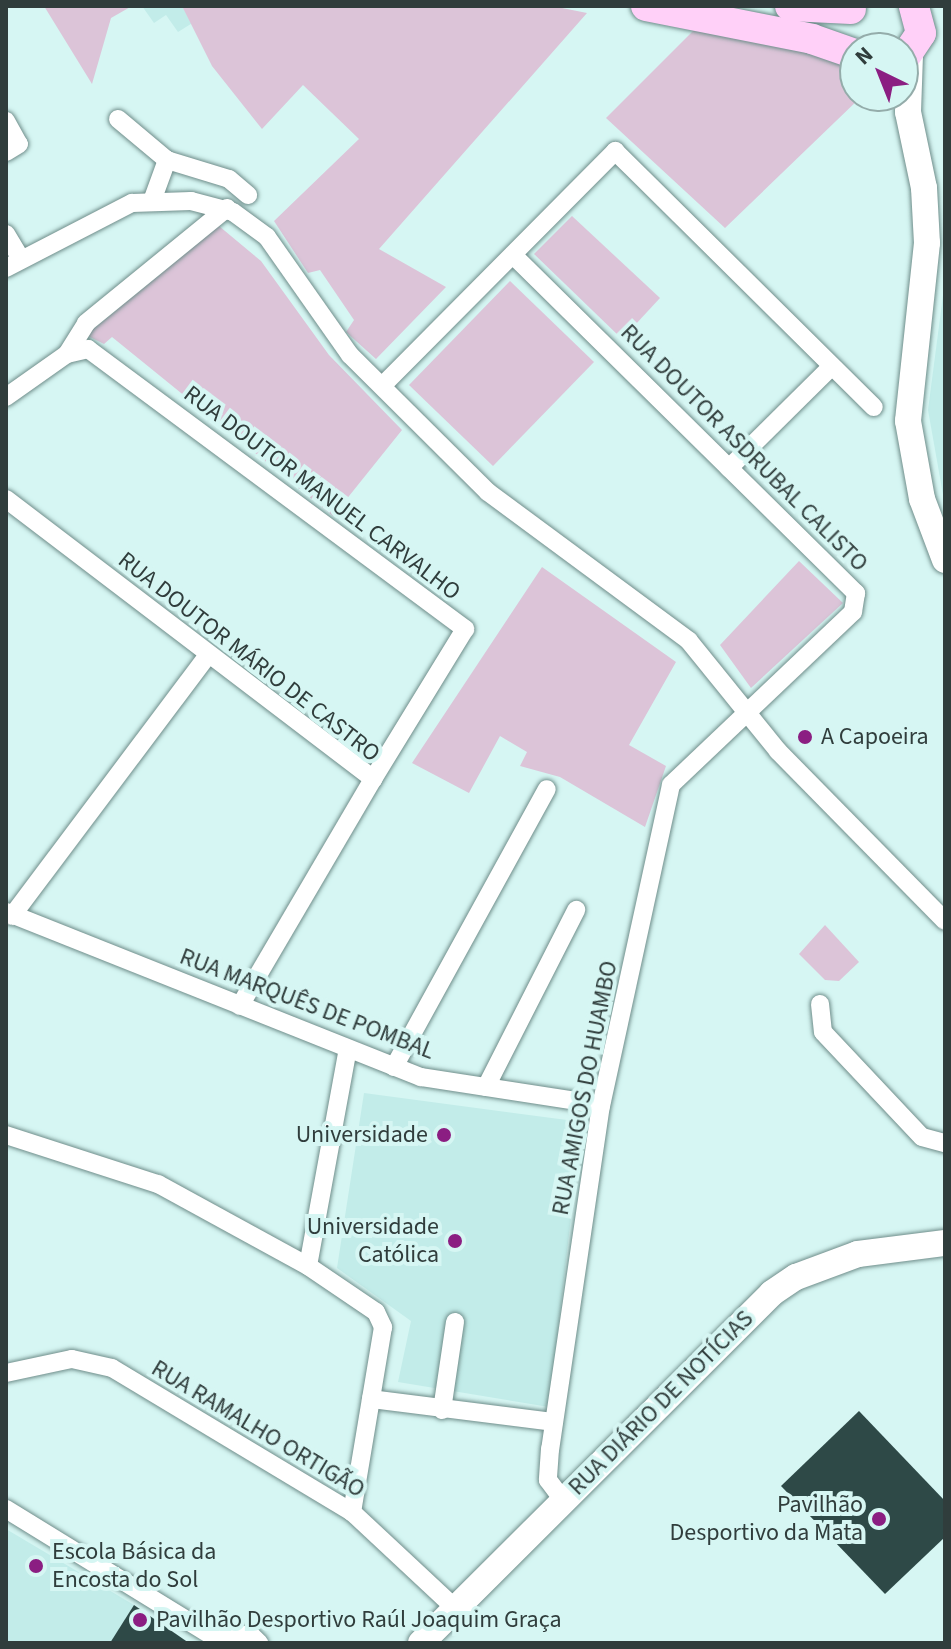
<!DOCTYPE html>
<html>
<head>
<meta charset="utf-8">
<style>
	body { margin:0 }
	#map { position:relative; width:951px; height:1649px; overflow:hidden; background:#d6f6f3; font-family:"Source Sans 3",sans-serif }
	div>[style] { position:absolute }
	.built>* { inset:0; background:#c2ece9 }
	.green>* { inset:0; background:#dcc4d8 }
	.building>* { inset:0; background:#2e4947 }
	.roads { filter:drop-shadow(0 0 2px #6f8d8a) drop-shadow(0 0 2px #6f8d8a) }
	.street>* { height:18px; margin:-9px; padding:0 9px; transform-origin:9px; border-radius:9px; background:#fff }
	.secondary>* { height:26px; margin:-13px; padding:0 13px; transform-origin:13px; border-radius:13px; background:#fff }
	.primary>* { height:30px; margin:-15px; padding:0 15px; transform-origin:15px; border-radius:15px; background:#ffd0f8 }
	.dots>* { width:22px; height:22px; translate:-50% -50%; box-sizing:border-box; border:4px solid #d6f6f3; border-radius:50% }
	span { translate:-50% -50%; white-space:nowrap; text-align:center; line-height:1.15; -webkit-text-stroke:8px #d6f6f3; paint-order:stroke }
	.street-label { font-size:24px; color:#303d3c }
	.poi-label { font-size:24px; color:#303d3c }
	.left { translate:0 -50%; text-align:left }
	.right { translate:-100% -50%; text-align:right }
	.frame { position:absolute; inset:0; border:8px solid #303d3c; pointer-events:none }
	.north { position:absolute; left:839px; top:32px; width:80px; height:80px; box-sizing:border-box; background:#d6f6f3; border:2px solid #94acaa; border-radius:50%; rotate:317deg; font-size:22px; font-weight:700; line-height:32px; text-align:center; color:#303d3c }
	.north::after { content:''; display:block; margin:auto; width:28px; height:36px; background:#8b1e82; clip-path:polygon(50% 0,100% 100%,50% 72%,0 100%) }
</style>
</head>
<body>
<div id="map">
	<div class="built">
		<i style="clip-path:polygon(142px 6px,182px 6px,194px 22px,178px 32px,166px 15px,154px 23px)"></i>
		<i style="clip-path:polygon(945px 280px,945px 506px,928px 410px)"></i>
		<i style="clip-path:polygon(364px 1093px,582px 1122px,549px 1407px,398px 1382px,411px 1321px,337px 1268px)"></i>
		<i style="clip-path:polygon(6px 1529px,134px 1605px,173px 1643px,6px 1643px)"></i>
	</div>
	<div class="green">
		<i style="clip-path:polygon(44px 6px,132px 6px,111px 18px,92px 84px)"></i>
		<i style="clip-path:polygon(182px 6px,552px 6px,587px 13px,379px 249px,446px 287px,376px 359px,346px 332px,354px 320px,320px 270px,308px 273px,274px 221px,359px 139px,303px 85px,262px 129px,212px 66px)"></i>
		<i style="clip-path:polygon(699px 25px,838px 59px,855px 71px,855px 96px,862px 96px,725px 228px,606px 118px)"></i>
		<i style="clip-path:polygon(572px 216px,660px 298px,622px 339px,534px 254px)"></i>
		<i style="clip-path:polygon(219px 226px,261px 261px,329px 355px,402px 430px,333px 516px,112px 337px,104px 344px,86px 335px)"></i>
		<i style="clip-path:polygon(510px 281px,594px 362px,493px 466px,409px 385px)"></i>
		<i style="clip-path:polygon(799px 561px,843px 603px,751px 688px,720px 645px)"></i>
		<i style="clip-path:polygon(542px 567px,676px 662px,629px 745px,666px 766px,645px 827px,560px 777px,520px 766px,527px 752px,500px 736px,469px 793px,412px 763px)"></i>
		<i style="clip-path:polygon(825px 925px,859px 962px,839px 981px,825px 980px,799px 954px)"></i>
	</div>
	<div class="building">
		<i style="clip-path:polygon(859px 1411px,945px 1501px,945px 1537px,885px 1594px,781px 1486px)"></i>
		<i style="clip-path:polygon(134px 1605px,189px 1643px,110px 1643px)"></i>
	</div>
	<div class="roads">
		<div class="street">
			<i style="left:118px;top:119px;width:64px;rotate:39.9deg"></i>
			<i style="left:167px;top:160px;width:65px;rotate:17deg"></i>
			<i style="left:229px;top:179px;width:25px;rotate:40deg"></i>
			<i style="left:6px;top:121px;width:26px;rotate:61deg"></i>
			<i style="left:19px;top:144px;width:15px;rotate:148deg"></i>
			<i style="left:152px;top:201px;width:44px;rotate:-69.9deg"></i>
			<i style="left:6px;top:234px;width:29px;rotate:59deg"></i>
			<i style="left:513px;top:255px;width:482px;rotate:44.6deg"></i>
			<i style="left:856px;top:593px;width:19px;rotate:99deg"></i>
			<i style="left:853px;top:612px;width:251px;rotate:136.5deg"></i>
			<i style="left:671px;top:785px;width:328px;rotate:102.3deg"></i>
			<i style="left:601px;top:1105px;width:348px;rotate:98.4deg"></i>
			<i style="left:550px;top:1449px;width:31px;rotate:94deg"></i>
			<i style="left:548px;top:1480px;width:25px;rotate:53deg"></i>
			<i style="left:6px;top:268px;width:142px;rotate:-27.3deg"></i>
			<i style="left:132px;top:203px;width:59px;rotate:-1.9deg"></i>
			<i style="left:191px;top:201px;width:43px;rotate:14.7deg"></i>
			<i style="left:233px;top:212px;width:42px;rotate:36.3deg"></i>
			<i style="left:267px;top:237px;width:144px;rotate:54.9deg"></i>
			<i style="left:350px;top:355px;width:194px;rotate:44.8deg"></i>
			<i style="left:488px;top:492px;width:250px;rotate:36.5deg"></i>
			<i style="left:689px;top:641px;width:141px;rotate:51deg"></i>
			<i style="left:778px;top:751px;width:238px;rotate:45.5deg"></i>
			<i style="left:67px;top:354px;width:36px;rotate:-58deg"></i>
			<i style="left:86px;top:323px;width:182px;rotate:-39.2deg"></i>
			<i style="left:383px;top:385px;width:330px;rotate:-45.2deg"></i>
			<i style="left:615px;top:151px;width:364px;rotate:44.7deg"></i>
			<i style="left:6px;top:397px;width:75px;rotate:-35.2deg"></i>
			<i style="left:67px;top:354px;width:22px;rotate:-13deg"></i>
			<i style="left:88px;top:349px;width:470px;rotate:36.6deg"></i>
			<i style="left:465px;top:629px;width:176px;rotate:121.5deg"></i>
			<i style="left:729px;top:468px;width:144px;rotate:-44.7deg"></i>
			<i style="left:6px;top:499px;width:462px;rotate:37.3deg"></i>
			<i style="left:373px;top:779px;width:263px;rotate:120.4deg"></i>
			<i style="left:6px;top:912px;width:447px;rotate:21.7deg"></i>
			<i style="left:421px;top:1077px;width:182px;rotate:8.8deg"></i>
			<i style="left:12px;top:916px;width:326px;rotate:-53.1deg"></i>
			<i style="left:820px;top:1004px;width:28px;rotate:84deg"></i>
			<i style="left:823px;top:1032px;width:144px;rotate:46.7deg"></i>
			<i style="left:922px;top:1137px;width:24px;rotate:15deg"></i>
			<i style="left:394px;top:1067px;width:317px;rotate:-61.2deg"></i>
			<i style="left:486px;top:1087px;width:199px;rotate:-63deg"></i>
			<i style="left:6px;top:1135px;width:160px;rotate:17.9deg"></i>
			<i style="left:158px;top:1184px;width:171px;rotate:28.7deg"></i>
			<i style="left:308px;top:1266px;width:82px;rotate:34.1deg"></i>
			<i style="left:376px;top:1312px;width:17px;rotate:65deg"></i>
			<i style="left:383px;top:1327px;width:188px;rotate:99.5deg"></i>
			<i style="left:308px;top:1266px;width:221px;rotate:-79.6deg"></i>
			<i style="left:6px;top:1373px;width:67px;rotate:-12deg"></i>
			<i style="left:72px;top:1359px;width:41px;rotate:12.7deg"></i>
			<i style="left:112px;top:1368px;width:280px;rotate:31deg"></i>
			<i style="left:352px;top:1512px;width:141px;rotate:43deg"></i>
			<i style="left:371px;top:1399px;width:184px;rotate:7.2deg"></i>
			<i style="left:442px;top:1410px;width:89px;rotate:-81.6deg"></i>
			<i style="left:6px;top:1509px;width:250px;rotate:31.6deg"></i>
			<i style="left:219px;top:1640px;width:32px;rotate:-11deg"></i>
			<i style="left:250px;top:1634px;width:13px;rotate:45deg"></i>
		</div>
		<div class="secondary">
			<i style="left:910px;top:55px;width:57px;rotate:92deg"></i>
			<i style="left:908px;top:112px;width:78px;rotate:78.1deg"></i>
			<i style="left:924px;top:188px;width:55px;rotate:86.9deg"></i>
			<i style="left:927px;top:243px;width:179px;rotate:96.1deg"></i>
			<i style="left:908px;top:421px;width:79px;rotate:79.8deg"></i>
			<i style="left:922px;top:499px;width:65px;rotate:69.3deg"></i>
			<i style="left:421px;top:1643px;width:496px;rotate:-44.9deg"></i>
			<i style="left:772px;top:1293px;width:29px;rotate:-34deg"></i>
			<i style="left:796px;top:1277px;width:66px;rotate:-20.4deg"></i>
			<i style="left:858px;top:1254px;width:88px;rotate:-7.2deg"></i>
		</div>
		<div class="primary">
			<i style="left:646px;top:6px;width:169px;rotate:11.2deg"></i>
			<i style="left:812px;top:39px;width:46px;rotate:19.2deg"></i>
			<i style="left:790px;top:6px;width:61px;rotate:2.8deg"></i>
			<i style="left:903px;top:60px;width:32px;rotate:-56deg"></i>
			<i style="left:921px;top:33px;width:28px;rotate:-105deg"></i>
		</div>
	</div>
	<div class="dots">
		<i style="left:805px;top:737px;background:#8b1e82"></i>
		<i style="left:444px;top:1135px;background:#8b1e82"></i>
		<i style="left:455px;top:1241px;background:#8b1e82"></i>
		<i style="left:879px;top:1519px;background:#8b1e82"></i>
		<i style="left:36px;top:1566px;background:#8b1e82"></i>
		<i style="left:140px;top:1620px;background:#8b1e82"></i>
	</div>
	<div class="street-label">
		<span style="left:744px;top:448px;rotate:45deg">RUA DOUTOR ASDRUBAL CALISTO</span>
		<span style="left:322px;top:493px;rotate:37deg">RUA DOUTOR MANUEL CARVALHO</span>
		<span style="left:249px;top:657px;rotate:38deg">RUA DOUTOR MÁRIO DE CASTRO</span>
		<span style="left:307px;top:1004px;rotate:21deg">RUA MARQUÊS DE POMBAL</span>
		<span style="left:585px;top:1088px;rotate:-79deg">RUA AMIGOS DO HUAMBO</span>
		<span style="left:661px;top:1403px;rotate:-45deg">RUA DIÁRIO DE NOTÍCIAS</span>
		<span style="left:258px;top:1429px;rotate:31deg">RUA RAMALHO ORTIGÃO</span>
	</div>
	<div class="poi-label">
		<span class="left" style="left:821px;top:737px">A Capoeira</span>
		<span class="right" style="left:428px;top:1135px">Universidade</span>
		<span class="right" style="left:439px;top:1241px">Universidade<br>Católica</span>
		<span class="right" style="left:863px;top:1519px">Pavilhão<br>Desportivo da Mata</span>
		<span class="left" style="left:52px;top:1566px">Escola Básica da<br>Encosta do Sol</span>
		<span class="left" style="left:156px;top:1620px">Pavilhão Desportivo Raúl Joaquim Graça</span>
	</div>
	<div class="frame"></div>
	<div class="north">N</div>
</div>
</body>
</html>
